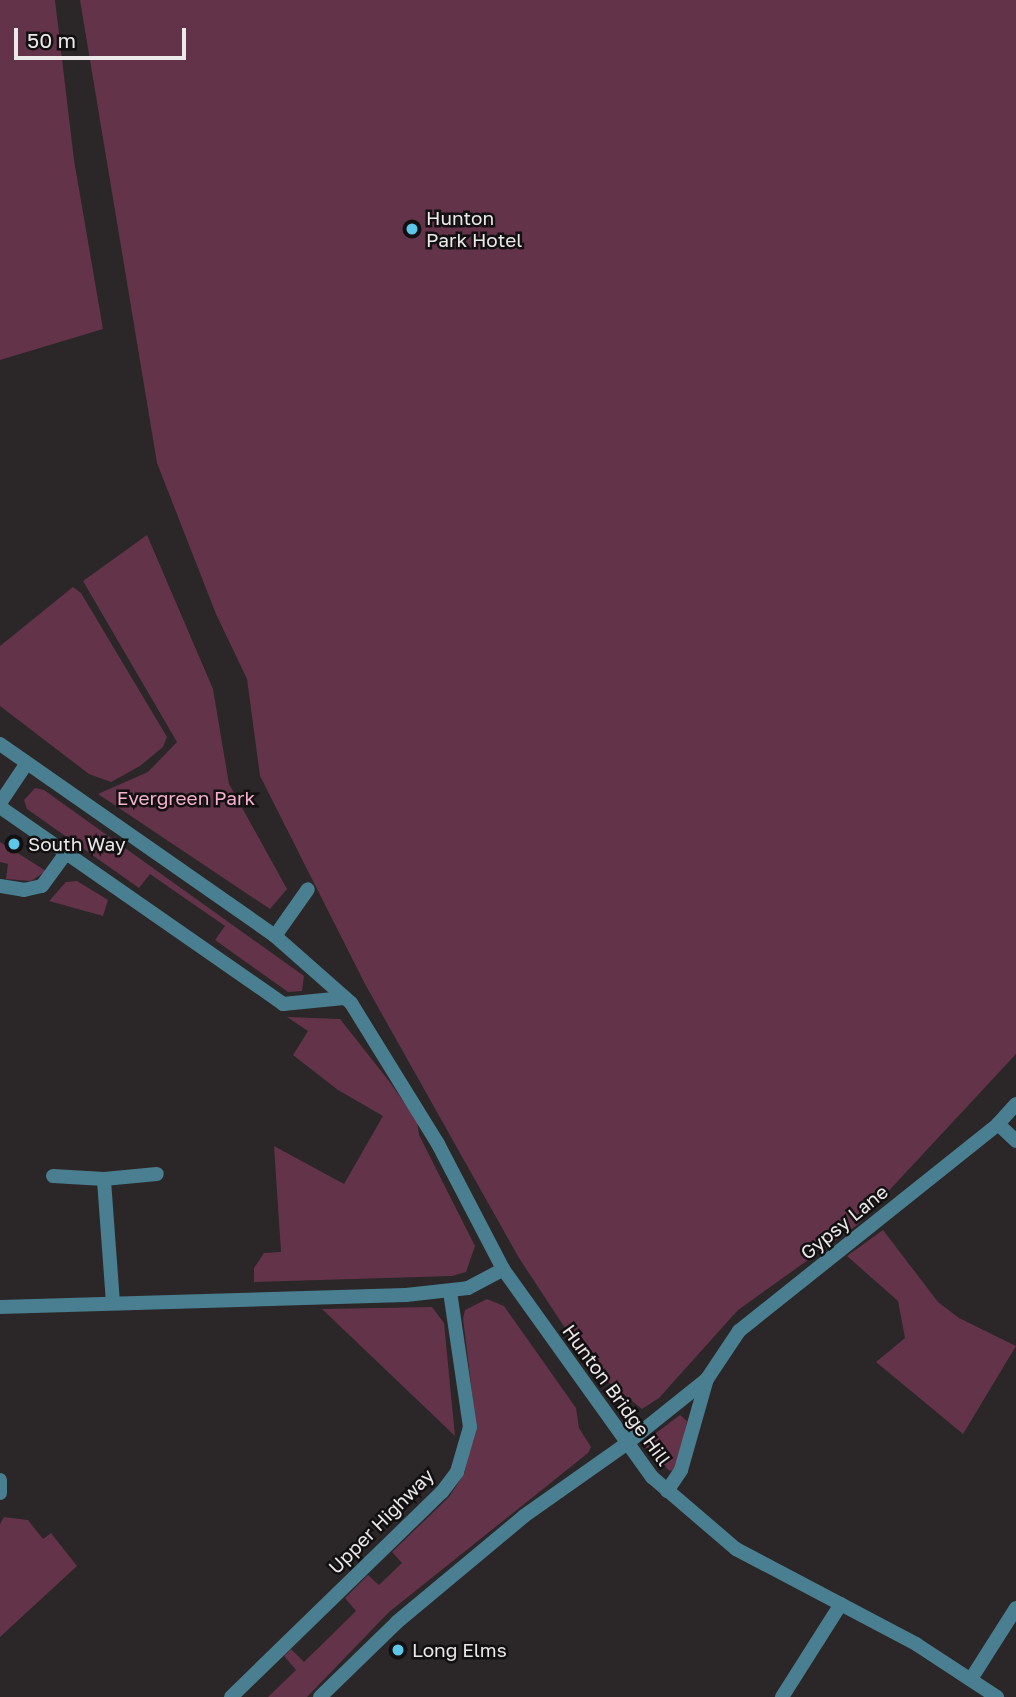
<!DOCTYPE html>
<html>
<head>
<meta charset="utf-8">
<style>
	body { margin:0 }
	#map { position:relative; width:1016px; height:1697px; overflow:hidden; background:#2b2628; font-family:"Golos Text",sans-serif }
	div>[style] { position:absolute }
	.green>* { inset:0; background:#633349 }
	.minor>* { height:14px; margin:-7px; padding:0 7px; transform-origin:7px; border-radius:7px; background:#497f90 }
	.tertiary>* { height:14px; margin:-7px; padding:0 7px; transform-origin:7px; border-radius:7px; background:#497f90 }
	.dots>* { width:19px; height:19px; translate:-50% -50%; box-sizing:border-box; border:4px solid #121011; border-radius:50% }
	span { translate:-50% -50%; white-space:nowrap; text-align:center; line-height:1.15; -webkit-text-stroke:5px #121011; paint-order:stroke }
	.poi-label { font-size:19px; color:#ece9ea }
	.left { translate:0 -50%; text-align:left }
	.park-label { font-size:19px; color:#f7b1ce }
	.street-label { font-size:19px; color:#ece9ea }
	.scale { position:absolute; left:14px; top:28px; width:172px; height:32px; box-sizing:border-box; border:4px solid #ece9ea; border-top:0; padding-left:9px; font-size:21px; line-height:24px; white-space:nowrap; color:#ece9ea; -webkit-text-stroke:5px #121011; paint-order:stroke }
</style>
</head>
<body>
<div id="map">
	<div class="green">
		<i style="clip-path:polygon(0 0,55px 0,74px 160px,103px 329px,0 360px)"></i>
		<i style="clip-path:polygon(80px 0,1016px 0,1016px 1054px,857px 1225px,738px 1310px,659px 1398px,642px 1409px,592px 1369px,519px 1258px,365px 984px,260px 776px,247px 679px,216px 614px,157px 463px)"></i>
		<i style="clip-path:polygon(147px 535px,213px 689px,229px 784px,287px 889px,270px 909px,98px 794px,148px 772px,177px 742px,83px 581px)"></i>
		<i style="clip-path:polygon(73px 587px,81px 593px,167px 737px,163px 747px,140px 766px,111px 782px,89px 774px,0 706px,0 646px)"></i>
		<i style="clip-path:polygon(35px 788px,44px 790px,304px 976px,302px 991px,288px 992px,215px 940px,225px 926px,150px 874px,139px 888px,27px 809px,24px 800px)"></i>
		<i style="clip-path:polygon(0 842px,46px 871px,31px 881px,6px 879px,8px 864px,0 862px)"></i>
		<i style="clip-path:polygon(77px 881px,108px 900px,103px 916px,49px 901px,66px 882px)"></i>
		<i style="clip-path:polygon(287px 1017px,340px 1019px,389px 1081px,417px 1121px,419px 1135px,475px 1246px,466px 1272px,452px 1276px,254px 1282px,254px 1268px,264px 1253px,281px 1252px,274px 1146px,344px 1184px,383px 1116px,338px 1090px,293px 1055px,308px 1031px)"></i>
		<i style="clip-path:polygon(883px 1230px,938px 1302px,959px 1318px,1016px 1346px,963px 1434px,876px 1362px,905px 1338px,898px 1301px,847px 1256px)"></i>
		<i style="clip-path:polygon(487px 1299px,504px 1306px,576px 1408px,579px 1428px,591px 1447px,588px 1453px,389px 1612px,307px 1697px,268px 1697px,296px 1670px,284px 1656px,291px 1649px,304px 1662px,356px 1611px,345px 1598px,368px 1575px,379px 1585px,402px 1563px,392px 1552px,449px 1497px,464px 1474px,476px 1426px,463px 1318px,465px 1310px)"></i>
		<i style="clip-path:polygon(432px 1307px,444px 1323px,455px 1436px,322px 1309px)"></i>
		<i style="clip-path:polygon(680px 1415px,687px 1421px,678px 1468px,670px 1471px,648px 1452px,644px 1442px)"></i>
		<i style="clip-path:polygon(4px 1517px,28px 1520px,43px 1539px,51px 1533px,77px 1566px,0 1637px,0 1524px)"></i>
	</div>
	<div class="minor">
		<i style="left:0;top:803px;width:48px;rotate:-56deg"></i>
		<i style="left:0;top:807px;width:345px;rotate:34.8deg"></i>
		<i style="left:283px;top:1004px;width:61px;rotate:-5.6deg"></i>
		<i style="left:0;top:886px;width:24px;rotate:9deg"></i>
		<i style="left:24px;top:890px;width:18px;rotate:-13deg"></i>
		<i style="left:42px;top:886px;width:41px;rotate:-54deg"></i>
		<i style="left:275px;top:936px;width:57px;rotate:-54.9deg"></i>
		<i style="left:998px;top:1124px;width:25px;rotate:43deg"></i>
		<i style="left:53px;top:1176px;width:51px;rotate:3.4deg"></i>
		<i style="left:113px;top:1303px;width:124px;rotate:-94.2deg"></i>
		<i style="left:104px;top:1179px;width:53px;rotate:-5.4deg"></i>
		<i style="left:0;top:1307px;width:406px;rotate:-1.7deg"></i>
		<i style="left:406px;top:1295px;width:62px;rotate:-6.4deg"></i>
		<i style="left:468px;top:1288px;width:40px;rotate:-28deg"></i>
		<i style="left:626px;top:1444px;width:104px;rotate:-38.7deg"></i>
		<i style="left:0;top:1480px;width:13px;rotate:90deg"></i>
		<i style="left:667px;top:1491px;width:25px;rotate:-56deg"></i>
		<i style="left:681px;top:1470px;width:95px;rotate:-74.1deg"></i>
		<i style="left:707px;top:1379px;width:58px;rotate:-56.3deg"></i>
		<i style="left:739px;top:1331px;width:332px;rotate:-38.6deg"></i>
		<i style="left:998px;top:1124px;width:27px;rotate:-48deg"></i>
		<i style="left:971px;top:1679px;width:84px;rotate:-57.6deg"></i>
		<i style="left:231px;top:1697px;width:294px;rotate:-44.2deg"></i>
		<i style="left:442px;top:1492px;width:25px;rotate:-53deg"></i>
		<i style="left:457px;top:1472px;width:47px;rotate:-73.9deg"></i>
		<i style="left:470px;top:1427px;width:137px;rotate:-98.4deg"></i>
		<i style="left:782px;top:1697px;width:110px;rotate:-57.6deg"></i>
	</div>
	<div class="tertiary">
		<i style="left:0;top:744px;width:335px;rotate:34.9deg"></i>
		<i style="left:275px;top:936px;width:101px;rotate:41.4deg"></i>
		<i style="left:351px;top:1003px;width:166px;rotate:58.3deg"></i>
		<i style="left:438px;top:1144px;width:141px;rotate:62.5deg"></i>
		<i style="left:503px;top:1269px;width:256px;rotate:54.4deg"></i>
		<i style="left:652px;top:1477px;width:111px;rotate:40.6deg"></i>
		<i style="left:736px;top:1549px;width:204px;rotate:27.8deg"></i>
		<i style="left:916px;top:1644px;width:97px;rotate:33.2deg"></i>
		<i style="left:320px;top:1697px;width:107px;rotate:-44.2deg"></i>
		<i style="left:397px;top:1622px;width:165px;rotate:-39.8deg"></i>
		<i style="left:524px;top:1516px;width:125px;rotate:-35.2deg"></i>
	</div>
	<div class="dots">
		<i style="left:412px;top:229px;background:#5cc7e8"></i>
		<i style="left:14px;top:844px;background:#5cc7e8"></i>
		<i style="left:398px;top:1650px;background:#5cc7e8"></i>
	</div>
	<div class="poi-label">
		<span class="left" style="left:426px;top:229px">Hunton<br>Park Hotel</span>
		<span class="left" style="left:28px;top:844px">South Way</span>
		<span class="left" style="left:412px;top:1650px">Long Elms</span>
	</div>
	<div class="park-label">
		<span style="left:186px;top:798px">Evergreen Park</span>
	</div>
	<div class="street-label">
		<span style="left:844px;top:1222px;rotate:-39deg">Gypsy Lane</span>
		<span style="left:617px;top:1395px;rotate:54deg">Hunton Bridge Hill</span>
		<span style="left:381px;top:1521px;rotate:-45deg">Upper Highway</span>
	</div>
	<div class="scale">50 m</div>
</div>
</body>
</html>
